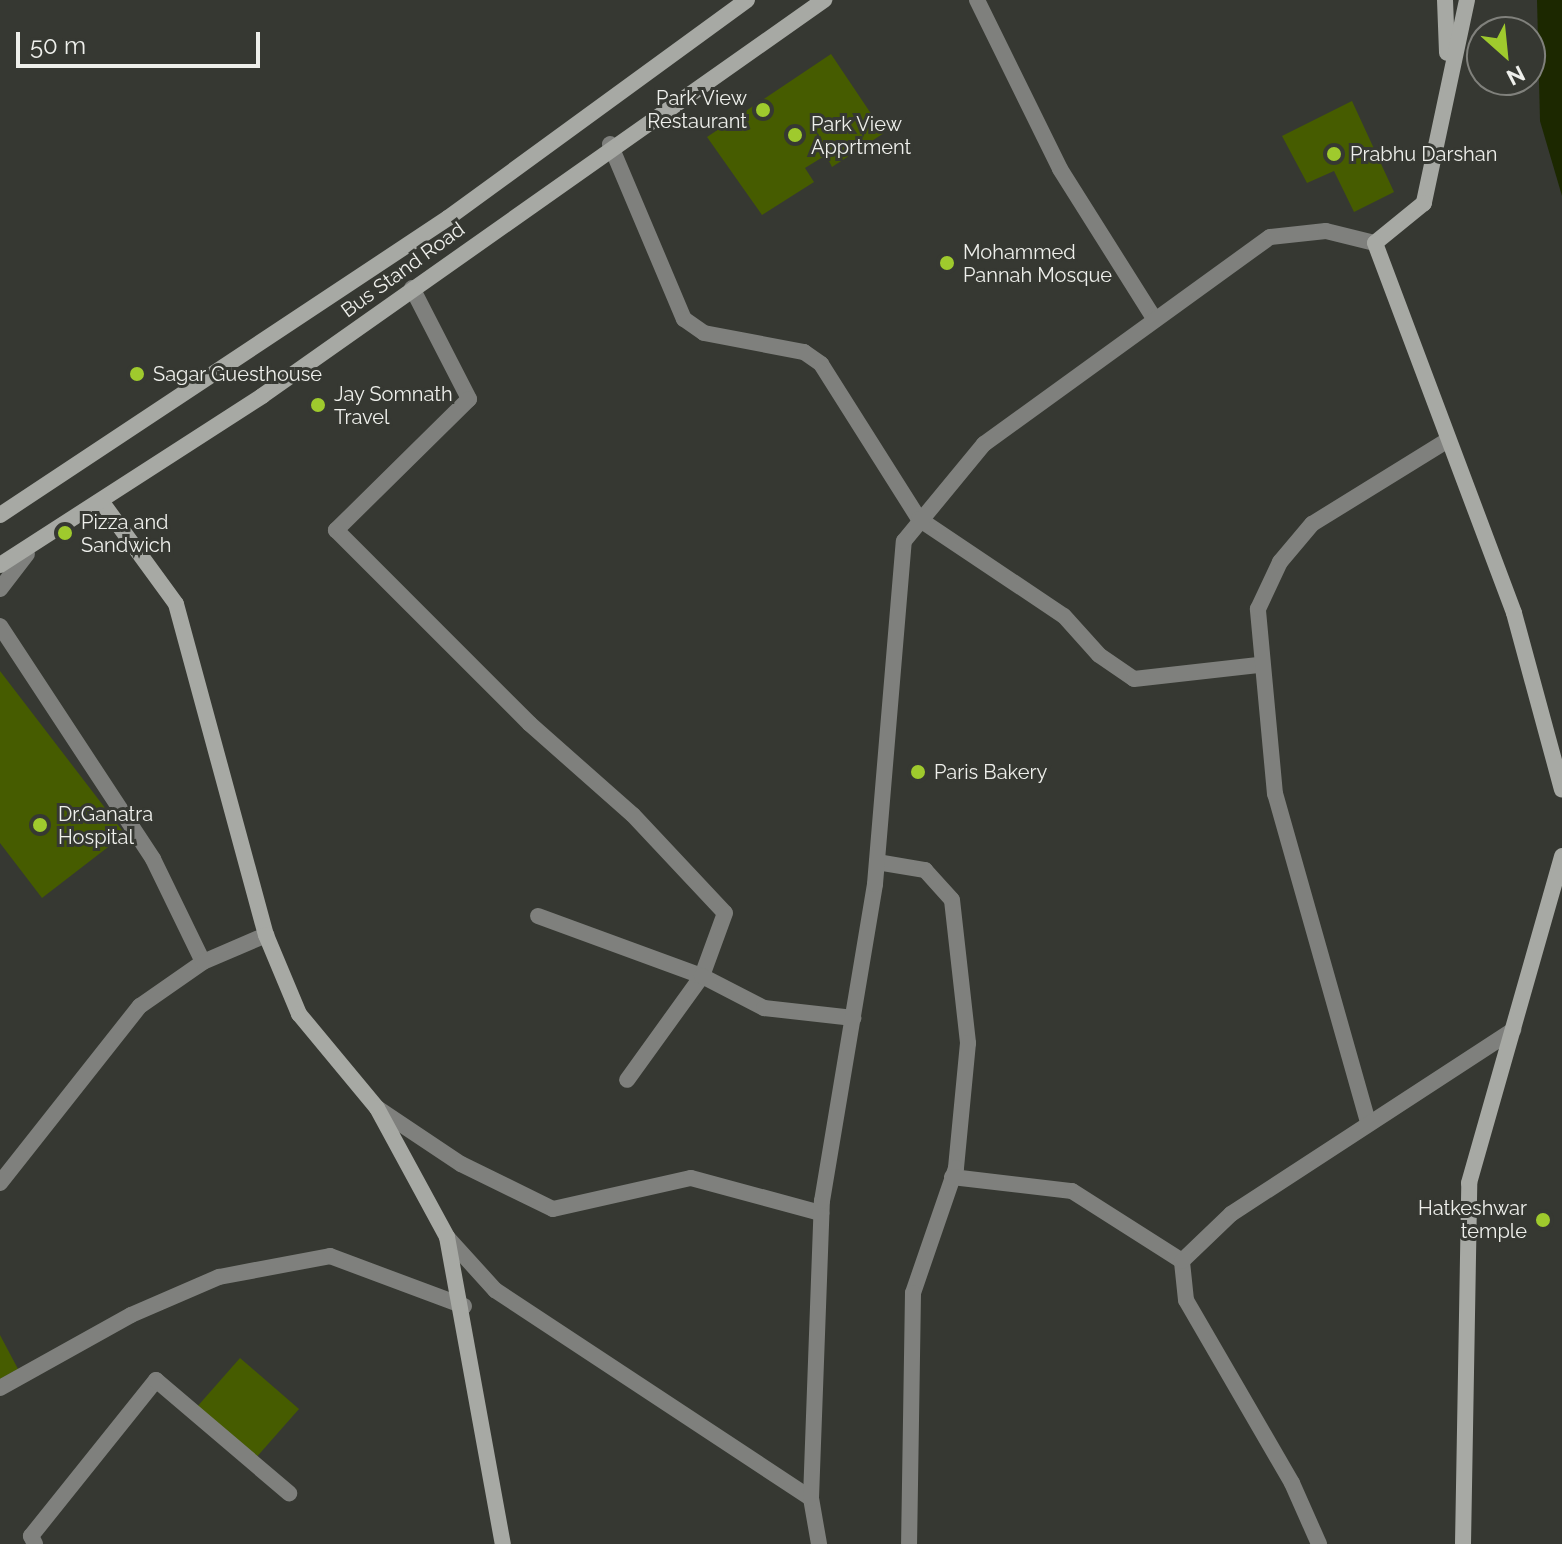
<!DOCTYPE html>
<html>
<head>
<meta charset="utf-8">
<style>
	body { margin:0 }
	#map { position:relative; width:1562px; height:1544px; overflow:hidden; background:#363832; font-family:Raleway,sans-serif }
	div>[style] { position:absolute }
	.water>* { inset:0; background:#1c2800 }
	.building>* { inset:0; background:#465c00 }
	.street>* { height:16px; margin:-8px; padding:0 8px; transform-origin:8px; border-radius:8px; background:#7f807d }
	.secondary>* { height:16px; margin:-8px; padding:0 8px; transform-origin:8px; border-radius:8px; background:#a7a9a4 }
	.dots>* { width:22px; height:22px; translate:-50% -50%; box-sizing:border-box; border:4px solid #363832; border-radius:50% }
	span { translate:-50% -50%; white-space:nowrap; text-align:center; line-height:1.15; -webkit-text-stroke:6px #363832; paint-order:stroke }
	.poi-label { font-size:20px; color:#eeefeb }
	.right { translate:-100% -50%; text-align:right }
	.left { translate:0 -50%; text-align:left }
	.street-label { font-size:20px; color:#eeefeb }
	.north { position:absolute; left:1466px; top:16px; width:80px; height:80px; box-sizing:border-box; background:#363832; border:2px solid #80817c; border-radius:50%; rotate:153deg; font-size:22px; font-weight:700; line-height:32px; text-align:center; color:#eeefeb }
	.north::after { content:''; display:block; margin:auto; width:28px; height:36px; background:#9fca2d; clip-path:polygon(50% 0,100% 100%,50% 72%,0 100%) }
	.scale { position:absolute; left:16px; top:32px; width:244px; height:36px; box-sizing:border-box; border:4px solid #eeefeb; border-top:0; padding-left:10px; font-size:24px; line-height:28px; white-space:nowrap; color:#eeefeb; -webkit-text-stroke:6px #363832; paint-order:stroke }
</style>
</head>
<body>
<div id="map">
	<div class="water">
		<i style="clip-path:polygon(1537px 0,1562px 0,1562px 196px,1540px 121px)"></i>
	</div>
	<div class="building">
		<i style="clip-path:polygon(831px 54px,884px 133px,832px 167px,826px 155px,805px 168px,814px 182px,762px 215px,707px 137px)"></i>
		<i style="clip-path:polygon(1352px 101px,1394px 192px,1354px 212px,1334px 171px,1307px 183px,1282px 136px)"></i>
		<i style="clip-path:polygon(0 671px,125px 834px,42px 898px,0 843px)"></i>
		<i style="clip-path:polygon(0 1335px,18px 1369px,0 1379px)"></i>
		<i style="clip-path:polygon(240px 1358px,299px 1409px,254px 1460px,196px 1408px)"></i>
	</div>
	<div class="street">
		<i style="left:977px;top:0;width:188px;rotate:63.8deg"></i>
		<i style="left:1060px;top:169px;width:178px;rotate:57.8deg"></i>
		<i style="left:610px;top:144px;width:190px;rotate:67.1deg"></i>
		<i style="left:684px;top:319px;width:24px;rotate:35deg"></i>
		<i style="left:704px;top:333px;width:102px;rotate:10.8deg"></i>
		<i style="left:804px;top:352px;width:21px;rotate:35deg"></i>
		<i style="left:821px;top:364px;width:183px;rotate:57.7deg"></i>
		<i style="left:919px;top:519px;width:174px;rotate:33.8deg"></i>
		<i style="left:1064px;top:616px;width:52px;rotate:48.1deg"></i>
		<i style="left:1099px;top:655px;width:42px;rotate:34.4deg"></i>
		<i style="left:1134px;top:679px;width:125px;rotate:-6.4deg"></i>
		<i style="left:412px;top:288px;width:125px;rotate:62.8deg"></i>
		<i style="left:469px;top:399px;width:187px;rotate:135.4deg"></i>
		<i style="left:336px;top:530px;width:274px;rotate:45deg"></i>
		<i style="left:530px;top:724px;width:137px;rotate:41.5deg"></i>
		<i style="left:633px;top:815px;width:134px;rotate:46.8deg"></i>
		<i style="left:725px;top:913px;width:67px;rotate:110.1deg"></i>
		<i style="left:702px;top:976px;width:128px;rotate:125.8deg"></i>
		<i style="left:0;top:589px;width:44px;rotate:-52.4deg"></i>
		<i style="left:0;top:626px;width:279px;rotate:56.7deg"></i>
		<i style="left:153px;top:859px;width:114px;rotate:64.1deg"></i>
		<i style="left:877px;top:862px;width:49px;rotate:9.5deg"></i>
		<i style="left:925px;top:870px;width:40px;rotate:48deg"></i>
		<i style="left:952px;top:900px;width:144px;rotate:83.6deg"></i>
		<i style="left:968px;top:1043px;width:126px;rotate:95.5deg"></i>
		<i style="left:956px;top:1168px;width:132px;rotate:109deg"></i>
		<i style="left:913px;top:1293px;width:251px;rotate:90.9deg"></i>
		<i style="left:538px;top:916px;width:175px;rotate:20.1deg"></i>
		<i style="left:702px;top:976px;width:70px;rotate:27.3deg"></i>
		<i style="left:764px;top:1008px;width:90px;rotate:6.4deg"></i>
		<i style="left:377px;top:1108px;width:101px;rotate:33.7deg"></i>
		<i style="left:461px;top:1164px;width:102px;rotate:26.1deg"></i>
		<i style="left:553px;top:1209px;width:141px;rotate:-12.7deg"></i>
		<i style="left:691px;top:1178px;width:135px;rotate:15.1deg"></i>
		<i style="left:1368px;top:1122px;width:341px;rotate:-105.8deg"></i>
		<i style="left:1275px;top:794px;width:186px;rotate:-95.3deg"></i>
		<i style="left:1258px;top:609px;width:52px;rotate:-64.9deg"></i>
		<i style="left:1280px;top:562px;width:50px;rotate:-49.9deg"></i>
		<i style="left:1312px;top:524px;width:160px;rotate:-31.7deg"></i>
		<i style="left:952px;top:1177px;width:121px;rotate:6.7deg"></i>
		<i style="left:1072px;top:1191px;width:130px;rotate:32.5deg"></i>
		<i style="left:0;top:1183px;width:226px;rotate:-51.7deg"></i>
		<i style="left:140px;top:1006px;width:77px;rotate:-34.9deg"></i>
		<i style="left:203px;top:962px;width:69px;rotate:-23.2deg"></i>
		<i style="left:447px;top:1237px;width:72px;rotate:47.8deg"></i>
		<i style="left:495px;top:1290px;width:378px;rotate:33.4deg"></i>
		<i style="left:0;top:1388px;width:150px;rotate:-29.1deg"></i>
		<i style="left:131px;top:1315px;width:96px;rotate:-23.4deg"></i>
		<i style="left:219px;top:1277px;width:113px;rotate:-10.7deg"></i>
		<i style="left:330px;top:1256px;width:143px;rotate:20.5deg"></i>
		<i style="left:35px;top:1544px;width:9px;rotate:-117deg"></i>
		<i style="left:31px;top:1536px;width:200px;rotate:-51.3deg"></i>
		<i style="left:156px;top:1380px;width:175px;rotate:40.4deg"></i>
		<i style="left:819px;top:1544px;width:47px;rotate:-99.9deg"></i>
		<i style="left:811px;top:1498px;width:297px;rotate:-87.9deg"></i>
		<i style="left:822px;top:1201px;width:321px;rotate:-80.5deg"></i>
		<i style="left:875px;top:884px;width:344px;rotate:-85.2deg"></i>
		<i style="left:904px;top:541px;width:126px;rotate:-50.5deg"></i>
		<i style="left:984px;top:444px;width:353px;rotate:-35.9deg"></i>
		<i style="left:1270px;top:237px;width:56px;rotate:-6.1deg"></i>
		<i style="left:1326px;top:231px;width:50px;rotate:13.8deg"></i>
		<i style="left:1319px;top:1544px;width:67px;rotate:-113.9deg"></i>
		<i style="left:1292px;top:1483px;width:211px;rotate:-120.1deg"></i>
		<i style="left:1186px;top:1300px;width:39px;rotate:-96deg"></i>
		<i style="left:1182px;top:1261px;width:68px;rotate:-43.8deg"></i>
		<i style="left:1231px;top:1214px;width:337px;rotate:-33.1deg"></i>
	</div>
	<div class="secondary">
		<i style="left:1445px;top:0;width:53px;rotate:87.8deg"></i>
		<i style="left:1467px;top:0;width:208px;rotate:102deg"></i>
		<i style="left:1424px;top:203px;width:63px;rotate:140.8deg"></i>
		<i style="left:1375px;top:243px;width:395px;rotate:69.4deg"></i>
		<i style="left:1514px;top:613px;width:183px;rotate:74.8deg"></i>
		<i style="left:101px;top:501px;width:127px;rotate:53.9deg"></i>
		<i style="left:176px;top:604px;width:343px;rotate:74.8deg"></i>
		<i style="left:266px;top:935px;width:86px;rotate:67.3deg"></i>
		<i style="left:299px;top:1014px;width:122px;rotate:50.3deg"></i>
		<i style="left:377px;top:1108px;width:147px;rotate:61.5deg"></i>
		<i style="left:447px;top:1237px;width:312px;rotate:79.7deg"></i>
		<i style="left:0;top:515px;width:538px;rotate:-33.54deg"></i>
		<i style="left:448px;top:218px;width:370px;rotate:-36.1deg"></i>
		<i style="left:0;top:565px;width:312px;rotate:-32.8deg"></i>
		<i style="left:262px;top:396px;width:688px;rotate:-35.17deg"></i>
		<i style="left:1463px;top:1544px;width:361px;rotate:-89deg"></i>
		<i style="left:1469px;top:1183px;width:340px;rotate:-74.1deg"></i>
	</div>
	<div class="dots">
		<i style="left:763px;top:110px;background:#9fca2d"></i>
		<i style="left:795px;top:135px;background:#9fca2d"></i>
		<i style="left:1334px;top:154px;background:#9fca2d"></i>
		<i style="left:947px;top:263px;background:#9fca2d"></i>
		<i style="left:137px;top:374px;background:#9fca2d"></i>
		<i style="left:318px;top:405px;background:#9fca2d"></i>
		<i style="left:65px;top:533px;background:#9fca2d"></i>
		<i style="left:918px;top:772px;background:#9fca2d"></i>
		<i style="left:40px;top:825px;background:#9fca2d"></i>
		<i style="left:1543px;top:1220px;background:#9fca2d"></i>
	</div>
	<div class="poi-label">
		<span class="right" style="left:747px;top:110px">Park View<br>Restaurant</span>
		<span class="left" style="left:811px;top:136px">Park View<br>Apprtment</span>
		<span class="left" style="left:1350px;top:154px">Prabhu Darshan</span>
		<span class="left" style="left:963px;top:264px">Mohammed<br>Pannah Mosque</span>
		<span class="left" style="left:153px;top:374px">Sagar Guesthouse</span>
		<span class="left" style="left:334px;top:406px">Jay Somnath<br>Travel</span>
		<span class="left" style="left:81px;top:534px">Pizza and<br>Sandwich</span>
		<span class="left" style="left:934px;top:772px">Paris Bakery</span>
		<span class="left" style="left:58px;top:826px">Dr.Ganatra<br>Hospital</span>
		<span class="right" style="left:1527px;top:1220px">Hatkeshwar<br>temple</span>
	</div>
	<div class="street-label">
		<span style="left:403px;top:270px;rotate:-36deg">Bus Stand Road</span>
	</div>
	<div class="north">N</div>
	<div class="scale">50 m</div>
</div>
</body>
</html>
